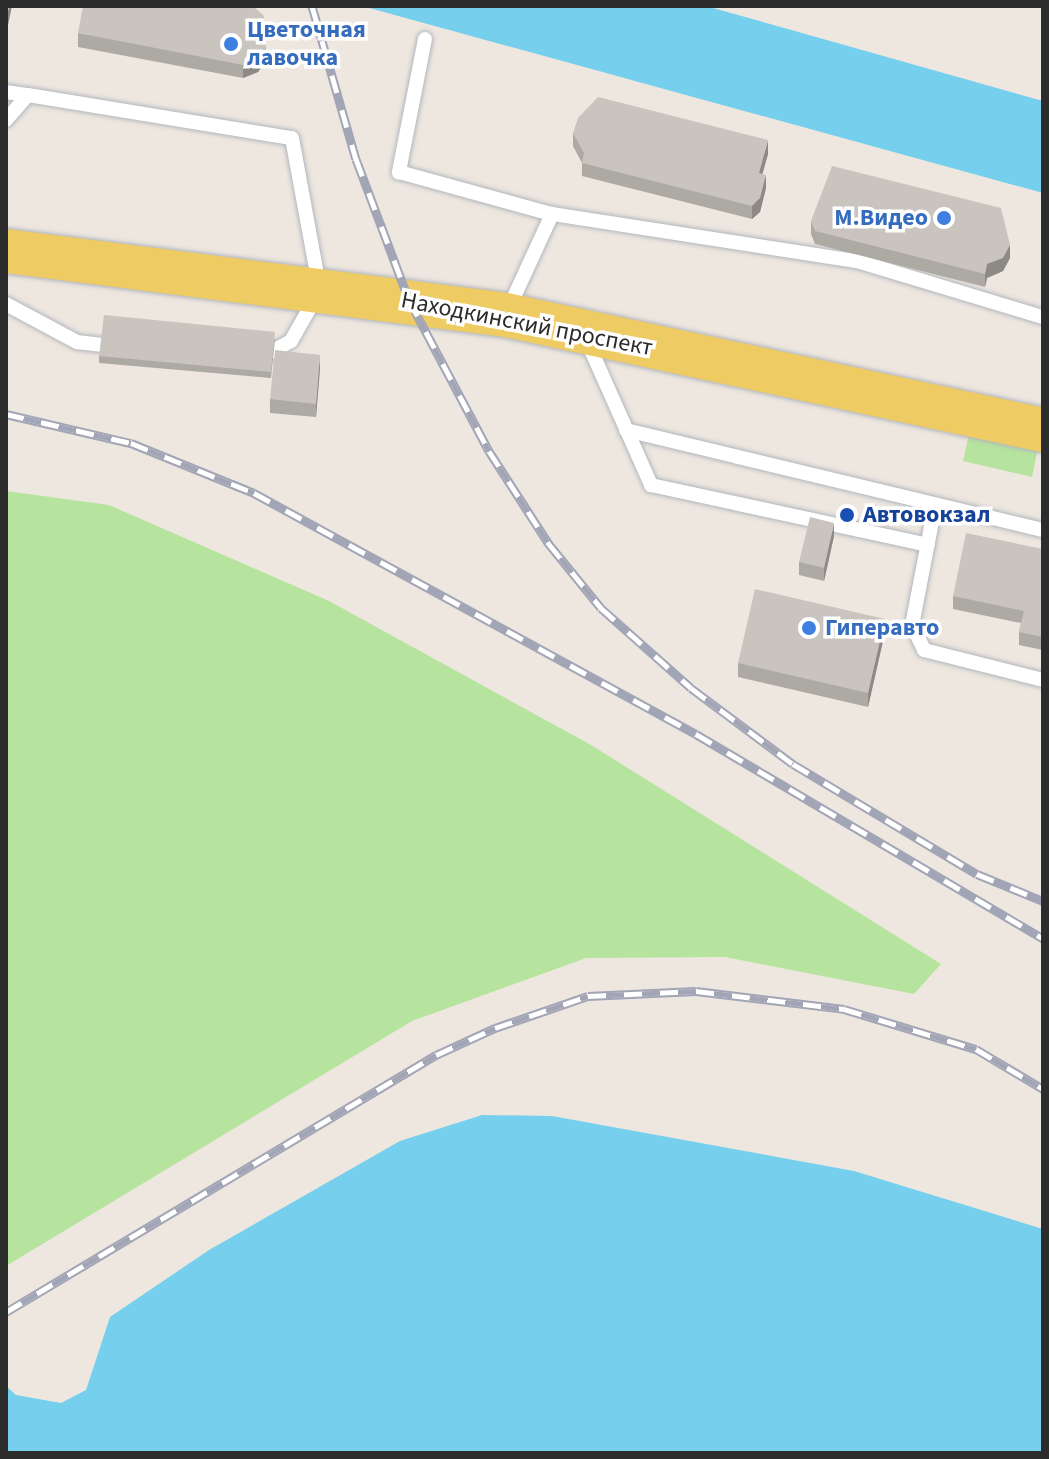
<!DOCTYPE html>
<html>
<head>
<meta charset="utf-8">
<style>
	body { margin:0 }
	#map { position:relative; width:1049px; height:1459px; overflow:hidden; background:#eee7df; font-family:"Source Sans 3",sans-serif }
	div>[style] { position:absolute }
	.green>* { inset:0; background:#b6e39d }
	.water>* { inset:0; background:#75cfed }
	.roads { filter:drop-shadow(0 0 2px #b2b6bf) drop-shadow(0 0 2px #b2b6bf) }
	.service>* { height:14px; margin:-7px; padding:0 7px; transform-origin:7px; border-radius:7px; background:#fff }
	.primary>* { height:44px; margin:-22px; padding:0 22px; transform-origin:22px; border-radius:22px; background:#efcc63 }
	.rail>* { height:9px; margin-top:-4.5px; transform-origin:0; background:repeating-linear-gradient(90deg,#fff 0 18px,#a2a5b6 0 36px); box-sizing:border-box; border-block:2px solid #a2a5b6 }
	.wall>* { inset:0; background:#ada9a3 }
	.shaded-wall>* { inset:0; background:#8d8985 }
	.building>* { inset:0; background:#c9c4be }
	.dots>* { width:22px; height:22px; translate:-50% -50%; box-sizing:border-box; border:4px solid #fff; border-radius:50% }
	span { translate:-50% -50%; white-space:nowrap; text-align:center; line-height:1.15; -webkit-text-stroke:7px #fff; paint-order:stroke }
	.shop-label { font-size:24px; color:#366cbe; font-weight:700 }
	.left { translate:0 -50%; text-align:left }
	.right { translate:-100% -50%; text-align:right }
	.street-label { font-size:24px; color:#2c2c2c }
	.transit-label { font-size:24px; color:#164399; font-weight:700 }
	.frame { position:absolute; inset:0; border:8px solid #2c2c2c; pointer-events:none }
</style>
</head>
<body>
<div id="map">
	<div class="green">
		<i style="clip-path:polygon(972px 422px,1040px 438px,1032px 477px,963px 461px)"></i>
		<i style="clip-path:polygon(6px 491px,109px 505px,329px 601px,591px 745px,941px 964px,914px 994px,725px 957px,586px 958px,412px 1021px,6px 1266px)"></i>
	</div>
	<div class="water">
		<i style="clip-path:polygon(362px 6px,706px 6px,1043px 101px,1043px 193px)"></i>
		<i style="clip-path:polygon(482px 1115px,552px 1116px,854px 1171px,1043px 1229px,1043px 1453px,6px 1453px,6px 1386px,16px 1395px,61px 1403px,86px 1390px,110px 1317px,209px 1250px,400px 1141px)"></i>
	</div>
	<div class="roads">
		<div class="service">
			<i style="left:425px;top:39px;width:136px;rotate:101.1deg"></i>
			<i style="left:399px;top:172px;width:159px;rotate:15.4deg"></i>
			<i style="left:6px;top:92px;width:22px;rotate:8deg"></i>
			<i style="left:6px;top:120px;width:33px;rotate:-49deg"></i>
			<i style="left:28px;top:95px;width:267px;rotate:9.3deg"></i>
			<i style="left:292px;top:138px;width:155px;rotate:79.6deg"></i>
			<i style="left:320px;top:290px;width:59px;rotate:119.6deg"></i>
			<i style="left:291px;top:341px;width:35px;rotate:151deg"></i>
			<i style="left:6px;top:304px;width:81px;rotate:28.2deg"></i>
			<i style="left:77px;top:342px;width:43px;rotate:6.6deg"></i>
			<i style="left:507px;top:312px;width:108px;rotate:-65.3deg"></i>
			<i style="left:552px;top:214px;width:309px;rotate:8.8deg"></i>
			<i style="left:857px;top:261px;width:194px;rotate:16.8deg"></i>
			<i style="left:587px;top:341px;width:158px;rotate:66deg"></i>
			<i style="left:651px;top:485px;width:283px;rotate:12.2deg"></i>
			<i style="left:626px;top:430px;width:429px;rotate:13.5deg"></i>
			<i style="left:935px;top:506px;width:121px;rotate:100.9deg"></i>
			<i style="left:912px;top:625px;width:28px;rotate:64deg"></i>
			<i style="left:924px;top:650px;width:123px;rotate:14.1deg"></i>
		</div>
		<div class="primary">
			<i style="left:6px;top:251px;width:504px;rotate:7.29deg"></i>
			<i style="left:506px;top:315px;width:549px;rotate:12.09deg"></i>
		</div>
	</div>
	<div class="rail">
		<i style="left:312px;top:6px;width:159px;rotate:74deg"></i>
		<i style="left:356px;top:159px;width:151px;rotate:69.4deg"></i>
		<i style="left:409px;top:300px;width:171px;rotate:62.1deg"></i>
		<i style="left:489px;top:451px;width:111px;rotate:57.2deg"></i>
		<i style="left:549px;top:544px;width:82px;rotate:50.9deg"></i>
		<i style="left:601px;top:608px;width:120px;rotate:41.6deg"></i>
		<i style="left:691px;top:688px;width:127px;rotate:36.7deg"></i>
		<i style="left:793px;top:764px;width:214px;rotate:30.9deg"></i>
		<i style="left:977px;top:874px;width:71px;rotate:22.2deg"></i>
		<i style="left:6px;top:414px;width:128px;rotate:13.1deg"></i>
		<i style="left:131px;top:443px;width:133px;rotate:22.1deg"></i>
		<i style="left:254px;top:493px;width:503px;rotate:28.6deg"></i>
		<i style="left:696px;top:734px;width:403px;rotate:30.5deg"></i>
		<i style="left:6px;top:1312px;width:501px;rotate:-30.87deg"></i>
		<i style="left:436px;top:1055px;width:65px;rotate:-24.6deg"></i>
		<i style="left:495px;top:1028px;width:98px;rotate:-19deg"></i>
		<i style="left:588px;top:996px;width:108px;rotate:-2.7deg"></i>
		<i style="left:696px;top:991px;width:149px;rotate:6.9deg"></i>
		<i style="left:844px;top:1009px;width:138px;rotate:16.9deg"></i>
		<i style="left:976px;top:1049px;width:78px;rotate:30.8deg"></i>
	</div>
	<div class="wall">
		<i style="clip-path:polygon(78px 33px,266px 61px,258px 72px,243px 78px,78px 47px)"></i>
		<i style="clip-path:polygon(573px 133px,768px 154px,762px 174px,766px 188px,760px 212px,752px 219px,582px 176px,582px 163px,573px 146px)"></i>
		<i style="clip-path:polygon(811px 221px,1010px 258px,1003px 271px,987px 278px,985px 287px,815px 244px,811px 234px)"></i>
		<i style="clip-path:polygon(275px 339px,271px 378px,99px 363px,99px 356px)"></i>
		<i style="clip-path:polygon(320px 368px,316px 417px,270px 413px,270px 399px)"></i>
		<i style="clip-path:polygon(834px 536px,824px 581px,799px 575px,799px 562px)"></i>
		<i style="clip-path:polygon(1043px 549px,1043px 650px,1019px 645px,1019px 632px,1021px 623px,953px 609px,953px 596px)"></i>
		<i style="clip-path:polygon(885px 632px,868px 707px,738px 677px,738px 663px)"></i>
	</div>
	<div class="shaded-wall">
		<i style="clip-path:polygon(9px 6px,12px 6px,6px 35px,6px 22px)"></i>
		<i style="clip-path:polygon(266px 48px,266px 61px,258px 72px,243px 78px,243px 65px)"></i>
		<i style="clip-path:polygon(768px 140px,768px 154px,759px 186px,759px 173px)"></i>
		<i style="clip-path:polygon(766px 175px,766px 188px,760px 212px,752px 219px,752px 206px)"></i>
		<i style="clip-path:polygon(1010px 245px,1010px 258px,1003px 271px,987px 278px,985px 287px,985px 274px,987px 264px)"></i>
		<i style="clip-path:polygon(320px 355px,320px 368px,316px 417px,316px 404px)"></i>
		<i style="clip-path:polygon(834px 523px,834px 536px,824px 581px,824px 568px)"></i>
		<i style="clip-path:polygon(885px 619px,885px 632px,868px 707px,868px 693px)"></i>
	</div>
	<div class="building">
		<i style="clip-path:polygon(6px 6px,9px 6px,6px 22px)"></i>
		<i style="clip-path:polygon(83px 6px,253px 6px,264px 16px,266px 48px,258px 59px,243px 65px,78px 33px)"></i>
		<i style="clip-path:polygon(598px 97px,768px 140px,759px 173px,766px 175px,760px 198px,752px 206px,582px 163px,584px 153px,573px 133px,578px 118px)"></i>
		<i style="clip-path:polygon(832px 166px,1001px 208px,1010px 245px,1003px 258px,987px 264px,985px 274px,815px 231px,811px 221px)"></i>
		<i style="clip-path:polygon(104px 315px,275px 332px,271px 372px,99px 356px)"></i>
		<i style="clip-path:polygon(275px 350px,320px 355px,316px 404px,270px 399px)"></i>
		<i style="clip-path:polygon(810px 517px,834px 523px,824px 568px,799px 562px)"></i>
		<i style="clip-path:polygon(966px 533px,1043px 549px,1043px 637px,1019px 632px,1024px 611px,953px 596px)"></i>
		<i style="clip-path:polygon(755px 589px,885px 619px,868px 693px,738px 663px)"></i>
	</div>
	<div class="dots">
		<i style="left:231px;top:44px;background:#3f7fe0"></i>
		<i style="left:944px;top:218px;background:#3f7fe0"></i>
		<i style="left:847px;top:515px;background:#1a4fb4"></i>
		<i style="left:809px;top:628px;background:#3f7fe0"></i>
	</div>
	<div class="shop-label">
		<span class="left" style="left:247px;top:44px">Цветочная<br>лавочка</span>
		<span class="right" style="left:928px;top:218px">М.Видео</span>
		<span class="left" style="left:825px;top:628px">Гиперавто</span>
	</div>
	<div class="street-label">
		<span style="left:527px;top:324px;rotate:11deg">Находкинский проспект</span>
	</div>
	<div class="transit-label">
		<span class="left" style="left:863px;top:515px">Автовокзал</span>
	</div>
	<div class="frame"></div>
</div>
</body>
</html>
